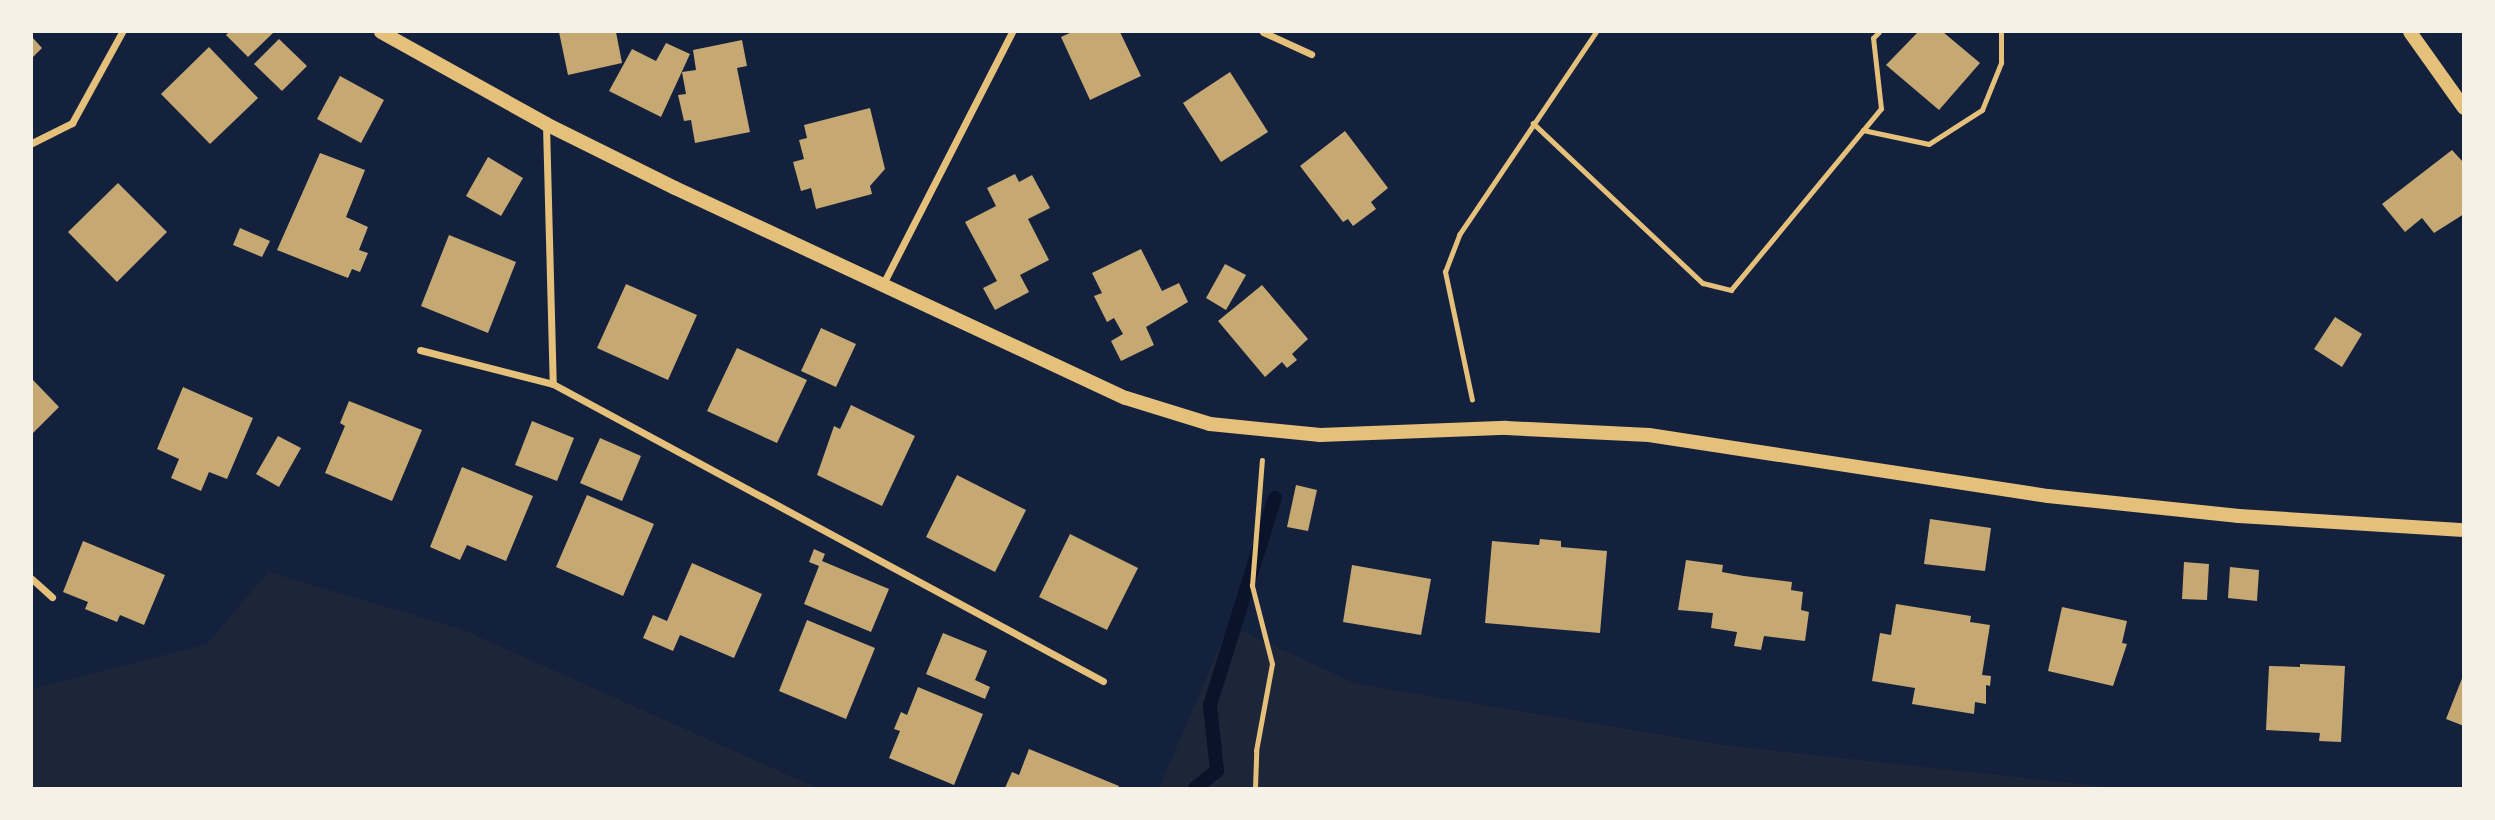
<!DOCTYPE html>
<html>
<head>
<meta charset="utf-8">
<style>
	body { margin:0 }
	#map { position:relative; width:2495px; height:820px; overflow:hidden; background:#14213d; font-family:Poppins,sans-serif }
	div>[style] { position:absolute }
	.green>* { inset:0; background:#1d2539 }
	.stream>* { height:14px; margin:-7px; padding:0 7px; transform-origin:7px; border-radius:7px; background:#0b132b }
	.building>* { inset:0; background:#c6a872 }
	.path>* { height:4.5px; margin:-2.25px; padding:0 2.25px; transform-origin:2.25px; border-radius:2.25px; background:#e5c07b }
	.minor>* { height:7px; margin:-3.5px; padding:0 3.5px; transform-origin:3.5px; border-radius:3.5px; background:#e5c07b }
	.secondary>* { height:14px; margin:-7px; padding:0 7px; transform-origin:7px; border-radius:7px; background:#e5c07b }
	span { translate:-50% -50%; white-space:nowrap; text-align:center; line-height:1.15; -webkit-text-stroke:7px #f6f1e7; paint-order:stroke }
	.frame { position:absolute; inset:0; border:33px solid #f6f1e7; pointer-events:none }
</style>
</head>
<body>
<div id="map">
	<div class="green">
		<i style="clip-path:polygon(268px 572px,461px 629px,817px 788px,32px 788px,32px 689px,207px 644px)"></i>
		<i style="clip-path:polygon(1229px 625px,1354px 683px,1723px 745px,2116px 788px,1159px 788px)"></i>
	</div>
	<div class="stream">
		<i style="left:1195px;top:788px;width:28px;rotate:-38deg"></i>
		<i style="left:1217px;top:771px;width:66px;rotate:-96.1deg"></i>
		<i style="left:1210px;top:705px;width:217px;rotate:-72.6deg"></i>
	</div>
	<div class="building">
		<i style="clip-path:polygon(229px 32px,274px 32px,248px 57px,226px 35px)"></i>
		<i style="clip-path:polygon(559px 32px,616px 32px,622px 63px,568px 75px)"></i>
		<i style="clip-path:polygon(1072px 32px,1120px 32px,1141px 76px,1090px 100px,1061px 37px)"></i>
		<i style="clip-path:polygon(1918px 32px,1943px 32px,1980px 63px,1939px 110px,1886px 65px)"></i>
		<i style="clip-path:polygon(32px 37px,42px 48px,32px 58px)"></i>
		<i style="clip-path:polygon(279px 39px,307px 66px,282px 91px,254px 64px)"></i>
		<i style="clip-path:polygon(742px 40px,747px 66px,737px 68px,750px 132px,695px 143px,691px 120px,684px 121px,678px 95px,686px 94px,682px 72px,696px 70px,693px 50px)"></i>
		<i style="clip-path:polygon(666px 43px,690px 54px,661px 117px,609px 91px,632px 49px,656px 61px)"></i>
		<i style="clip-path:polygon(209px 47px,258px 98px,210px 144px,161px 94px)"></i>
		<i style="clip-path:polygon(1230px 72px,1268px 132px,1221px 162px,1183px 103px)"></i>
		<i style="clip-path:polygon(340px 76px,384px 100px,361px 143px,317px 119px)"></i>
		<i style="clip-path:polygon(870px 108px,885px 169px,870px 186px,872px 194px,816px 209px,811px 188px,801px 191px,793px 162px,804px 159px,799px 140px,807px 138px,804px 125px)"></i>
		<i style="clip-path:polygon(1345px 131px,1388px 188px,1371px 202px,1376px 209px,1353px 226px,1348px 219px,1343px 222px,1300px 166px)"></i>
		<i style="clip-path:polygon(2452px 150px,2464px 163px,2464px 214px,2434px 233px,2422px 218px,2405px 232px,2382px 204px)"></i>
		<i style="clip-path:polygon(320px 153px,365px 170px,346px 217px,368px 227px,359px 250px,368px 253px,360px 272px,352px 269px,348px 278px,277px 250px)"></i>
		<i style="clip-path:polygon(488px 157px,523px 178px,501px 216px,466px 196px)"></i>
		<i style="clip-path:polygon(1015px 174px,1019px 182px,1032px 175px,1050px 208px,1028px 219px,1049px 260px,1020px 275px,1029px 292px,995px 310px,983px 288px,997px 281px,965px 222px,996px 206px,987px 188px)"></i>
		<i style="clip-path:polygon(118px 183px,167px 232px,117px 282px,68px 232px)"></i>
		<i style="clip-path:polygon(240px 228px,270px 241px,262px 257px,233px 245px)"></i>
		<i style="clip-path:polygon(449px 235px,516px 262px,488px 333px,421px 306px)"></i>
		<i style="clip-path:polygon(1141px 249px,1162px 291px,1179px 283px,1188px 302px,1146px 327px,1154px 345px,1121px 361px,1111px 341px,1123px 334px,1114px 318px,1107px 322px,1094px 296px,1102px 293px,1092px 273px)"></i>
		<i style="clip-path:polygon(1225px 264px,1246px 275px,1226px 310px,1206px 298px)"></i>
		<i style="clip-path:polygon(626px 284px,697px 315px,668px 380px,597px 348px)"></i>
		<i style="clip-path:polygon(1262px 285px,1308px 339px,1292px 354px,1297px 360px,1287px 368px,1282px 362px,1265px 377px,1218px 321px)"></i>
		<i style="clip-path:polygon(2335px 317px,2362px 334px,2342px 367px,2314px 349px)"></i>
		<i style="clip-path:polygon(821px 328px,856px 344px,836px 387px,801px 371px)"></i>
		<i style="clip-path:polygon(737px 348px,807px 380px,777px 443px,707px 411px)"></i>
		<i style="clip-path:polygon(32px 379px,59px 407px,32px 434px)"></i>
		<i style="clip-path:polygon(183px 387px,253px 418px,227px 479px,209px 472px,201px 491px,171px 478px,179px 459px,157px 449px)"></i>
		<i style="clip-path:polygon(349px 401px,422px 430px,392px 501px,325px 473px,345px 426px,340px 423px)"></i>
		<i style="clip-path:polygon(851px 405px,915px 436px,882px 506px,817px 475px,834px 426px,840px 429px)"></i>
		<i style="clip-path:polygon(532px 421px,574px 438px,557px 481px,515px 465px)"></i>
		<i style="clip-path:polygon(278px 436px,301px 448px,279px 487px,256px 474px)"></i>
		<i style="clip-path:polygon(600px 438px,641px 456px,622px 501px,580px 483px)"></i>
		<i style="clip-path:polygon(462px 467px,533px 496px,506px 561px,467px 545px,460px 560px,430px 547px)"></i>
		<i style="clip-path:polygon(957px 475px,1026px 510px,995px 572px,926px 537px)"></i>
		<i style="clip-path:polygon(1296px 485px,1317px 490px,1308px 531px,1287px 527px)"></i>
		<i style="clip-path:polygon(587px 495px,654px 524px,623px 596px,556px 567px)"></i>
		<i style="clip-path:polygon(1930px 519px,1991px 528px,1985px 571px,1924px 564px)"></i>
		<i style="clip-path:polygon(1070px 534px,1138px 568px,1107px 630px,1039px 597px)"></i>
		<i style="clip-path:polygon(1540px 539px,1561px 541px,1561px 547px,1607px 551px,1600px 633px,1485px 623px,1492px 541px,1539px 545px)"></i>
		<i style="clip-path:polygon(83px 541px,165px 575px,144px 625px,120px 615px,117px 622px,85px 609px,88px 602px,63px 592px)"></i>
		<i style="clip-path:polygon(814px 549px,825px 554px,822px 561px,889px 589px,871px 632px,804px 604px,819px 566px,809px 562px)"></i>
		<i style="clip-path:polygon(1686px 560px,1723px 565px,1722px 572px,1744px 576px,1792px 582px,1791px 590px,1803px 592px,1801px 610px,1809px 612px,1805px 641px,1764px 636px,1761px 650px,1734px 646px,1737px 632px,1711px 628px,1713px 613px,1678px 610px)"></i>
		<i style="clip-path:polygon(2184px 562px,2209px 564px,2207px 600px,2182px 599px)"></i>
		<i style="clip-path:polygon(692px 563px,762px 594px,734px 658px,680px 635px,673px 651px,643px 638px,653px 615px,667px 621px)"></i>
		<i style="clip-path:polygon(1352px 565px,1431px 579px,1421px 635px,1343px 622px)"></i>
		<i style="clip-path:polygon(2230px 567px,2259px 570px,2257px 601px,2228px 598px)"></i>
		<i style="clip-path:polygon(1896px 604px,1971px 616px,1970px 622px,1990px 625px,1982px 675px,1991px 676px,1990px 686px,1986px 685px,1986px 704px,1975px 702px,1974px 714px,1912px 704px,1915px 688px,1872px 681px,1880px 633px,1891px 635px)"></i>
		<i style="clip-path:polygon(2062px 607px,2127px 621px,2122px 643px,2127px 644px,2113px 686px,2048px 671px)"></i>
		<i style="clip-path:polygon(807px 620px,875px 648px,846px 719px,779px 691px)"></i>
		<i style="clip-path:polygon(943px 633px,987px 651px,975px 680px,990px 687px,985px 699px,926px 674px)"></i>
		<i style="clip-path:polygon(2300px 664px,2345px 666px,2341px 742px,2319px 741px,2320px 733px,2266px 730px,2269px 666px,2300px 667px)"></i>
		<i style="clip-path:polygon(2463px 676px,2464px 676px,2464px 726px,2446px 719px)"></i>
		<i style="clip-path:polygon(918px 687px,983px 714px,954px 785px,889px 758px,900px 731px,894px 729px,901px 712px,907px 715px)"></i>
		<i style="clip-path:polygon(1029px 749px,1119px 786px,1118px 788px,1005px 788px,1012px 772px,1019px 775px)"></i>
	</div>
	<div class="path">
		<i style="left:1533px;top:123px;width:233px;rotate:43.3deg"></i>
		<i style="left:1703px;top:283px;width:29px;rotate:14deg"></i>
		<i style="left:1731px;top:290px;width:235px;rotate:-50.4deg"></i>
		<i style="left:1881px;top:109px;width:71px;rotate:-96.4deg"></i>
		<i style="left:1873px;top:38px;width:8px;rotate:-45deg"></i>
		<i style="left:1863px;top:130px;width:67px;rotate:12deg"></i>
		<i style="left:1929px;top:144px;width:63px;rotate:-32.7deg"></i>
		<i style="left:1982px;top:110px;width:51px;rotate:-68deg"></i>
		<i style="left:2001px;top:63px;width:31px;rotate:-90deg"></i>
		<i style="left:1472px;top:400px;width:131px;rotate:-101.9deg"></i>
		<i style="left:1445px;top:272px;width:40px;rotate:-69deg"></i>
		<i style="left:1459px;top:235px;width:245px;rotate:-56deg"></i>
		<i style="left:1255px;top:788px;width:37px;rotate:-88deg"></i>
		<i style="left:1256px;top:751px;width:88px;rotate:-79.6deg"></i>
		<i style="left:1272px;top:664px;width:81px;rotate:-104.4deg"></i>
		<i style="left:1252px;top:586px;width:126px;rotate:-85.5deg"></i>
	</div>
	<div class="minor">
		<i style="left:1263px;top:32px;width:53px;rotate:24.6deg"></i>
		<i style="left:546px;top:125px;width:259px;rotate:88.5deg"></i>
		<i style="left:553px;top:384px;width:625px;rotate:28.37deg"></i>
		<i style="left:32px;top:143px;width:45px;rotate:-26.6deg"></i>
		<i style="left:72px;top:123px;width:104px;rotate:-61.2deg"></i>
		<i style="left:883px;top:284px;width:283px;rotate:-62.9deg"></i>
		<i style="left:420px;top:350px;width:137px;rotate:14.3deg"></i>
		<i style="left:32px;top:579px;width:27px;rotate:42deg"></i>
	</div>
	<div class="secondary">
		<i style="left:381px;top:32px;width:189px;rotate:29.1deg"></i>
		<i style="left:546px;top:124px;width:144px;rotate:26.4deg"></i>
		<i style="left:675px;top:188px;width:497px;rotate:25deg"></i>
		<i style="left:1126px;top:398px;width:88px;rotate:17.2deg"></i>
		<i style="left:1210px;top:424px;width:111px;rotate:5.7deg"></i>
		<i style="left:1320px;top:435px;width:186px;rotate:-2.2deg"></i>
		<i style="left:1506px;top:428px;width:143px;rotate:2.8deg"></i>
		<i style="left:1649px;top:435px;width:404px;rotate:8.7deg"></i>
		<i style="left:2048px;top:496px;width:192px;rotate:6deg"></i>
		<i style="left:2239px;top:516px;width:225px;rotate:3.6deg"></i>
		<i style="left:2410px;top:32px;width:93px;rotate:54.6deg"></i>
	</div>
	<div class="frame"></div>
</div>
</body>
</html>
